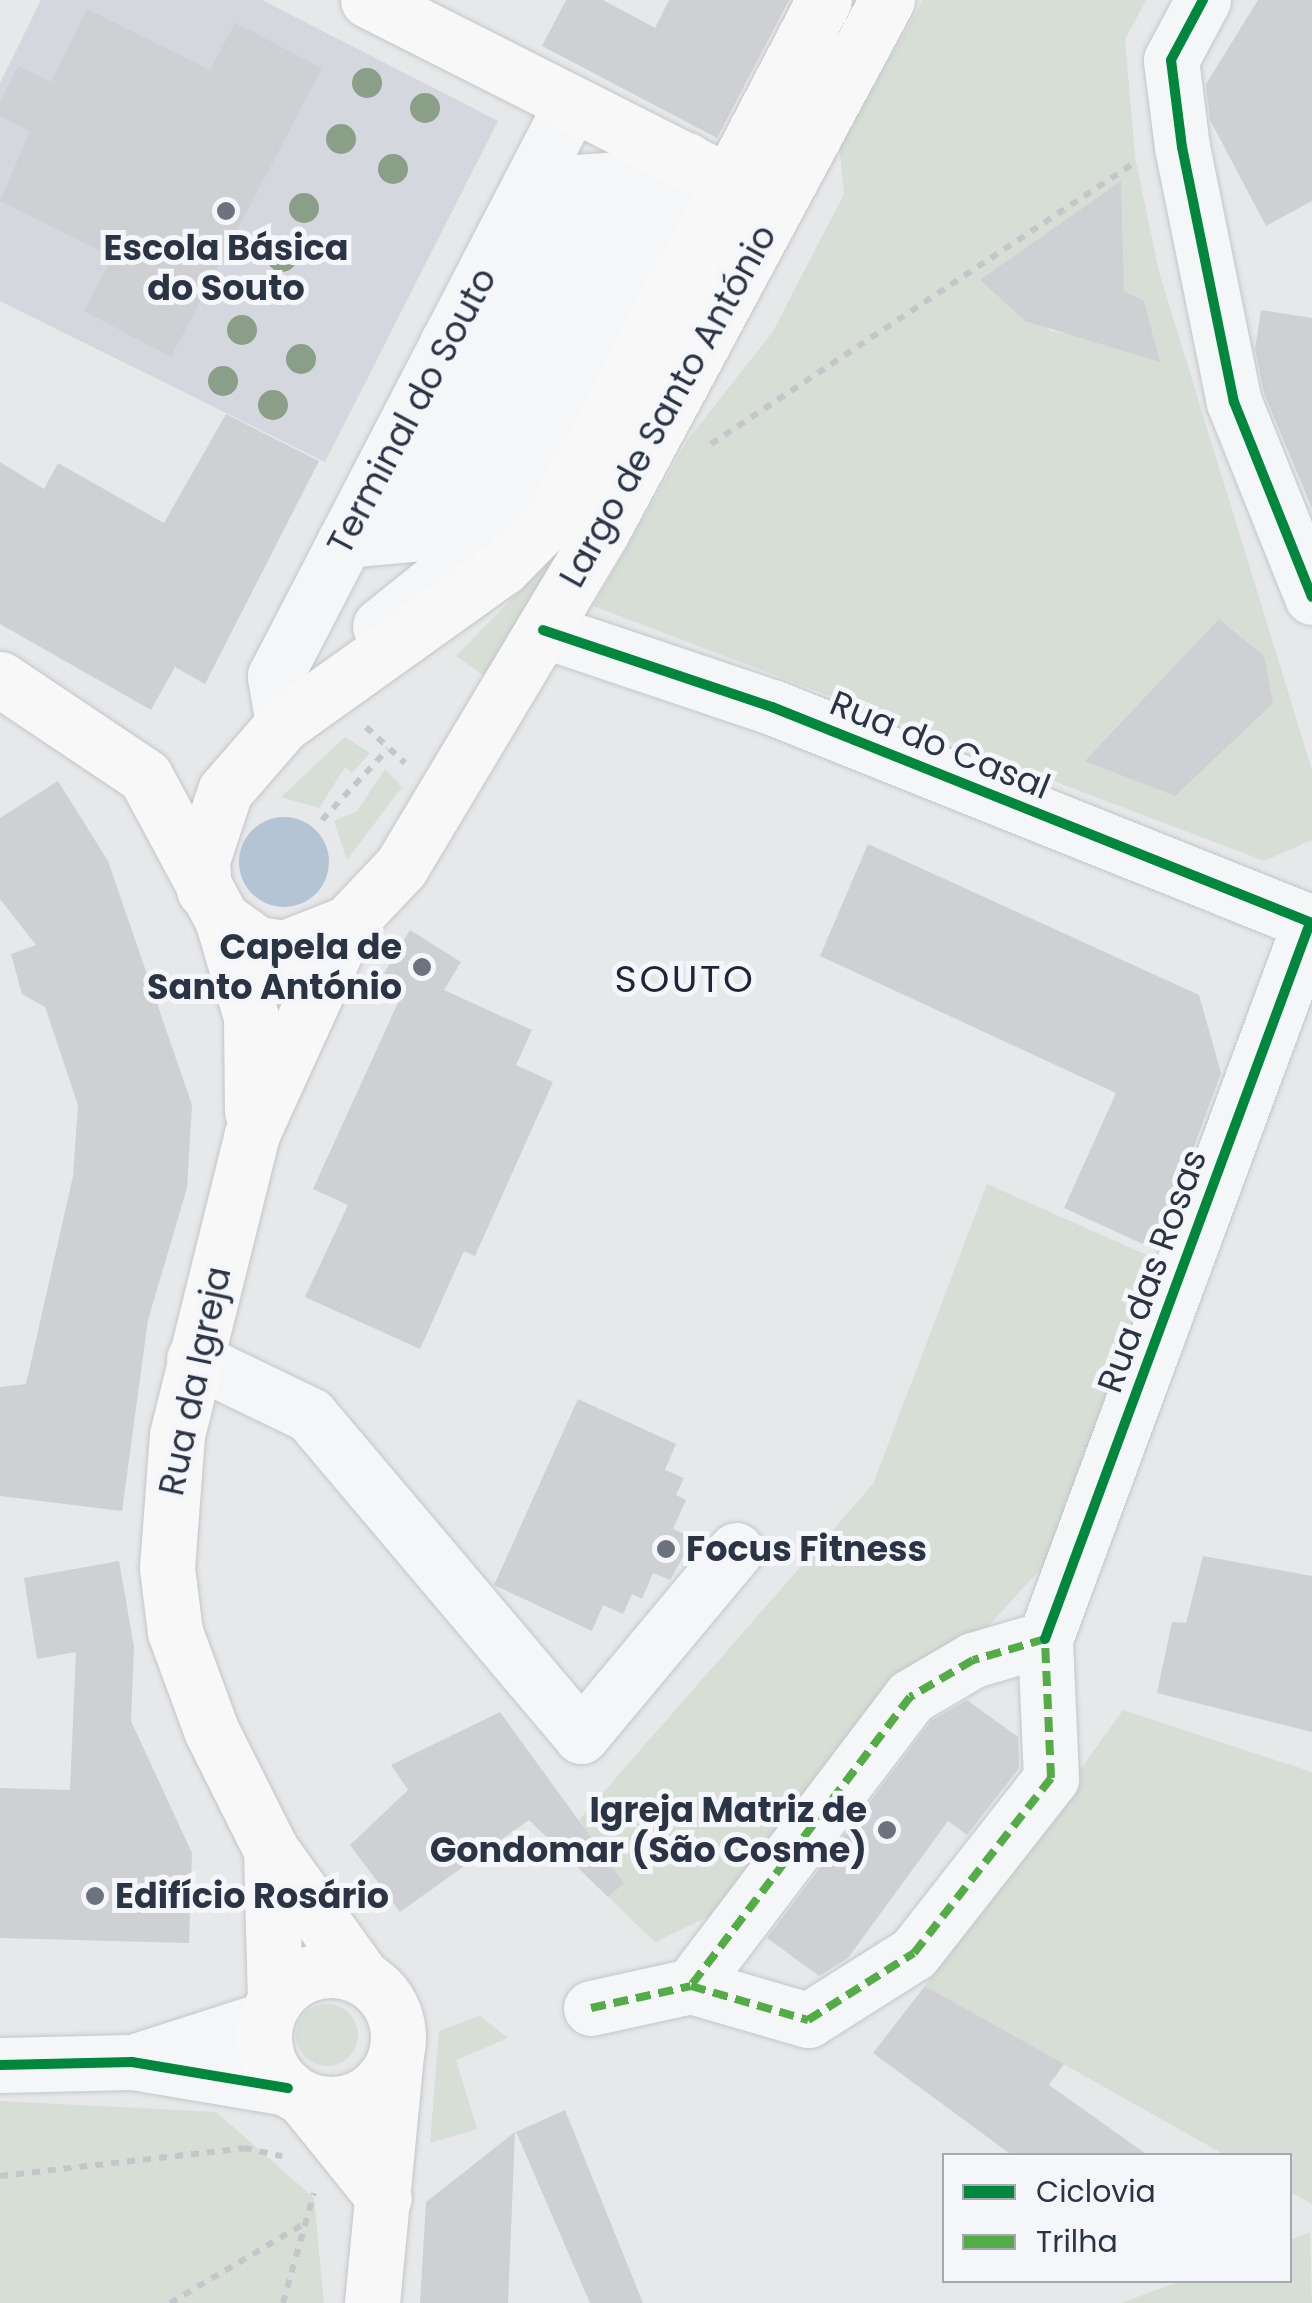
<!DOCTYPE html>
<html>
<head>
<meta charset="utf-8">
<style>
	body { margin:0 }
	#map { position:relative; width:1312px; height:2303px; overflow:hidden; background:#e6e8ea; font-family:Poppins,sans-serif }
	div>[style] { position:absolute }
	.built>* { inset:0; background:#d4d7dd }
	.green>* { inset:0; background:#d6ded6 }
	.round { border-radius:50% }
	.water>* { inset:0; background:#b4c4d5 }
	.building>* { inset:0; background:#ced0d3 }
	.path>* { height:6px; margin-top:-3px; transform-origin:0; background:repeating-linear-gradient(90deg,#c5c6ca 0 8px,transparent 0 16px) }
	.roads { filter:drop-shadow(0 0 2px #c4c6c8) drop-shadow(0 0 2px #c4c6c8) }
	.minor>* { height:55px; margin:-27.5px; padding:0 27.5px; transform-origin:27.5px; border-radius:27.5px; background:#f5f6f7 }
	.major>* { height:55px; margin:-27.5px; padding:0 27.5px; transform-origin:27.5px; border-radius:27.5px; background:#f8f8f8 }
	.major>.ring { margin:-27.5px; padding:0; box-sizing:content-box; background:none; border:55px solid #f8f8f8; border-radius:50% }
	.quiet>* { height:8px; margin-top:-4px; transform-origin:0; background:repeating-linear-gradient(90deg,#54ac47 0 15px,transparent 0 23px) }
	.cycleway>* { height:10px; margin:-5px; padding:0 5px; transform-origin:5px; border-radius:5px; background:#00873e }
	.trees>* { width:30px; height:30px; margin:-15px; border-radius:50%; background:#8a9e88 }
	.dots>* { width:28px; height:28px; translate:-50% -50%; box-sizing:border-box; border:5px solid #f4f6f9; border-radius:50% }
	span { translate:-50% -50%; white-space:nowrap; text-align:center; line-height:1.15; -webkit-text-stroke:10px #f4f6f9; paint-order:stroke }
	.poi-label { font-size:35px; color:#2b3445; font-weight:700 }
	.right { translate:-100% -50%; text-align:right }
	.left { translate:0 -50%; text-align:left }
	.street-label { font-size:35px; color:#2b3445 }
	.neighbourhood-label { font-size:38px; color:#1d2536; letter-spacing:2.5px }
	.legend { position:absolute; left:942px; top:2153px; width:350px; height:130px; box-sizing:border-box; background:#f4f6f9; border:2px solid #a4a8b1; margin:0; padding:12px 18px; list-style:none; font-size:30px; color:#2b3445 }
	.legend li { display:flex; align-items:center; gap:20px; height:50px }
	.legend b { width:50px; border:2px solid #a4a8b1 }
</style>
</head>
<body>
<div id="map">
	<div class="built">
		<i style="clip-path:polygon(41px 0,262px 0,498px 121px,325px 462px,0 301px,0 83px)"></i>
	</div>
	<div class="green">
		<i style="clip-path:polygon(evenodd,923px 0,1146px 0,1125px 40px,1135px 157px,1159px 272px,1312px 770px,1312px 840px,1264px 861px,593px 606px,689px 438px,772px 333px,844px 194px,839px 146px,923px 0,1120px 182px,1124px 291px,1144px 301px,1156px 348px,1051px 331px,980px 281px,1120px 182px)"></i>
		<i style="clip-path:polygon(722px 243px,732px 247px,595px 510px,486px 677px,456px 656px,538px 572px,606px 479px)"></i>
		<i style="clip-path:polygon(345px 737px,370px 753px,352px 773px,345px 767px,319px 808px,281px 797px)"></i>
		<i style="clip-path:polygon(385px 769px,402px 787px,347px 860px,334px 821px,357px 811px)"></i>
		<i style="clip-path:polygon(987px 1184px,1160px 1261px,1048px 1561px,731px 1906px,655px 1942px,564px 1854px,585px 1830px,579px 1820px,873px 1484px)"></i>
		<i style="clip-path:polygon(1123px 1710px,1312px 1772px,1312px 2204px,1290px 2192px,1290px 2156px,1225px 2155px,925px 1986px)"></i>
		<i class="round" style="left:296px;top:2004px;width:62px;height:62px"></i>
		<i style="clip-path:polygon(480px 2016px,508px 2038px,456px 2060px,477px 2129px,430px 2143px,439px 2031px)"></i>
		<i style="clip-path:polygon(0 2101px,216px 2112px,314px 2198px,324px 2303px,0 2303px)"></i>
		<i style="clip-path:polygon(1310px 2232px,1312px 2303px,1121px 2303px,1181px 2281px,1290px 2280px,1290px 2240px)"></i>
	</div>
	<div class="water">
		<i class="round" style="left:239px;top:817px;width:90px;height:90px"></i>
	</div>
	<div class="building">
		<i style="clip-path:polygon(566px 0,603px 0,655px 28px,669px 0,789px 0,717px 138px,542px 46px)"></i>
		<i style="clip-path:polygon(1258px 0,1312px 0,1312px 201px,1266px 226px,1210px 120px,1206px 84px)"></i>
		<i style="clip-path:polygon(87px 9px,210px 70px,235px 23px,322px 68px,171px 357px,84px 311px,112px 257px,0 201px,30px 131px,0 116px,0 102px,18px 66px,51px 82px)"></i>
		<i style="clip-path:polygon(1121px 181px,1124px 291px,1144px 301px,1160px 362px,1025px 321px,980px 280px)"></i>
		<i style="clip-path:polygon(1261px 310px,1312px 318px,1312px 508px,1264px 393px,1255px 349px)"></i>
		<i style="clip-path:polygon(226px 414px,319px 461px,205px 684px,175px 667px,151px 710px,0 624px,0 462px,44px 489px,58px 463px,164px 523px)"></i>
		<i style="clip-path:polygon(1219px 619px,1264px 656px,1273px 703px,1175px 796px,1085px 761px)"></i>
		<i style="clip-path:polygon(58px 781px,108px 861px,192px 1105px,187px 1188px,148px 1320px,122px 1511px,0 1496px,0 1387px,26px 1384px,73px 1176px,78px 1105px,45px 1007px,22px 994px,11px 954px,36px 945px,0 899px,0 818px)"></i>
		<i style="clip-path:polygon(868px 844px,1199px 995px,1221px 1073px,1156px 1250px,1064px 1208px,1116px 1093px,820px 956px)"></i>
		<i style="clip-path:polygon(410px 930px,461px 962px,444px 990px,532px 1030px,516px 1065px,553px 1082px,475px 1256px,464px 1251px,420px 1349px,305px 1297px,348px 1205px,313px 1189px,406px 985px,384px 973px)"></i>
		<i style="clip-path:polygon(578px 1399px,676px 1444px,665px 1470px,684px 1478px,676px 1495px,686px 1500px,673px 1529px,694px 1538px,670px 1580px,653px 1573px,642px 1599px,632px 1594px,623px 1614px,603px 1605px,592px 1631px,494px 1585px)"></i>
		<i style="clip-path:polygon(1203px 1556px,1312px 1576px,1312px 1732px,1157px 1693px,1172px 1622px,1186px 1623px)"></i>
		<i style="clip-path:polygon(119px 1561px,134px 1647px,131px 1721px,192px 1853px,189px 1943px,0 1938px,0 1788px,70px 1790px,76px 1652px,37px 1659px,24px 1578px)"></i>
		<i style="clip-path:polygon(967px 1700px,1018px 1737px,1019px 1768px,967px 1835px,948px 1821px,848px 1958px,819px 1976px,767px 1938px,931px 1721px)"></i>
		<i style="clip-path:polygon(500px 1712px,624px 1883px,608px 1897px,529px 1820px,400px 1912px,350px 1845px,408px 1790px,391px 1765px)"></i>
		<i style="clip-path:polygon(925px 1986px,1064px 2064px,1049px 2085px,1149px 2156px,1013px 2156px,873px 2053px)"></i>
		<i style="clip-path:polygon(565px 2110px,643px 2303px,590px 2303px,516px 2132px)"></i>
		<i style="clip-path:polygon(515px 2132px,508px 2303px,420px 2303px,426px 2202px)"></i>
	</div>
	<div class="path">
		<i style="left:711px;top:444px;width:508px;rotate:-33.6deg"></i>
		<i style="left:366px;top:727px;width:53px;rotate:42.7deg"></i>
		<i style="left:322px;top:820px;width:97px;rotate:-47.1deg"></i>
		<i style="left:0;top:2176px;width:246px;rotate:-6.5deg"></i>
		<i style="left:244px;top:2148px;width:39px;rotate:12deg"></i>
		<i style="left:170px;top:2303px;width:153px;rotate:-30.6deg"></i>
		<i style="left:283px;top:2303px;width:114px;rotate:-74.3deg"></i>
	</div>
	<div class="roads">
		<div class="minor">
			<i style="left:1203px;top:0;width:68px;rotate:118.1deg"></i>
			<i style="left:1171px;top:60px;width:88px;rotate:82.8deg"></i>
			<i style="left:1182px;top:147px;width:260px;rotate:78.5deg"></i>
			<i style="left:1234px;top:402px;width:210px;rotate:68.2deg"></i>
			<i style="left:530px;top:185px;width:149px;rotate:-3.8deg"></i>
			<i style="left:502px;top:238px;width:150px;rotate:-4.6deg"></i>
			<i style="left:475px;top:291px;width:149px;rotate:-4.2deg"></i>
			<i style="left:447px;top:343px;width:150px;rotate:-4.2deg"></i>
			<i style="left:422px;top:392px;width:152px;rotate:-5.3deg"></i>
			<i style="left:399px;top:437px;width:151px;rotate:-5deg"></i>
			<i style="left:371px;top:491px;width:150px;rotate:-5deg"></i>
			<i style="left:345px;top:540px;width:144px;rotate:-5.2deg"></i>
			<i style="left:380px;top:626px;width:99px;rotate:-38.8deg"></i>
			<i style="left:457px;top:564px;width:85px;rotate:-52.2deg"></i>
			<i style="left:509px;top:497px;width:381px;rotate:-62.3deg"></i>
			<i style="left:543px;top:630px;width:242px;rotate:18.6deg"></i>
			<i style="left:772px;top:707px;width:582px;rotate:21.8deg"></i>
			<i style="left:283px;top:724px;width:49px;rotate:-99.5deg"></i>
			<i style="left:275px;top:676px;width:645px;rotate:-62.6deg"></i>
			<i style="left:194px;top:1359px;width:129px;rotate:25.8deg"></i>
			<i style="left:310px;top:1415px;width:420px;rotate:49.8deg"></i>
			<i style="left:581px;top:1736px;width:242px;rotate:-50.2deg"></i>
			<i style="left:691px;top:1986px;width:363px;rotate:-52.8deg"></i>
			<i style="left:910px;top:1697px;width:73px;rotate:-30.4deg"></i>
			<i style="left:973px;top:1660px;width:75px;rotate:-16.3deg"></i>
			<i style="left:591px;top:2008px;width:102px;rotate:-12.4deg"></i>
			<i style="left:691px;top:1986px;width:122px;rotate:16.2deg"></i>
			<i style="left:808px;top:2020px;width:125px;rotate:-32.3deg"></i>
			<i style="left:914px;top:1953px;width:222px;rotate:-51.9deg"></i>
			<i style="left:1051px;top:1778px;width:139px;rotate:-92.5deg"></i>
			<i style="left:1045px;top:1639px;width:763px;rotate:-69.69deg"></i>
			<i style="left:139px;top:2060px;width:134px;rotate:-17.8deg"></i>
			<i style="left:0;top:2065px;width:132px;rotate:-1.3deg"></i>
			<i style="left:132px;top:2062px;width:158px;rotate:9.5deg"></i>
		</div>
		<div class="major">
			<i style="left:368px;top:0;width:441px;rotate:26.8deg"></i>
			<i style="left:0;top:679px;width:174px;rotate:33.8deg"></i>
			<i style="left:145px;top:776px;width:162px;rotate:61.7deg"></i>
			<i style="left:222px;top:919px;width:43px;rotate:35.5deg"></i>
			<i style="left:257px;top:944px;width:27px;rotate:8deg"></i>
			<i style="left:284px;top:948px;width:69px;rotate:-21.3deg"></i>
			<i style="left:348px;top:923px;width:77px;rotate:-46.6deg"></i>
			<i style="left:401px;top:867px;width:392px;rotate:-59.1deg"></i>
			<i style="left:602px;top:531px;width:603px;rotate:-61.78deg"></i>
			<i style="left:204px;top:890px;width:30px;rotate:-94deg"></i>
			<i style="left:202px;top:860px;width:73px;rotate:-71.6deg"></i>
			<i style="left:225px;top:791px;width:89px;rotate:-49.1deg"></i>
			<i style="left:283px;top:724px;width:270px;rotate:-35.5deg"></i>
			<i style="left:503px;top:567px;width:77px;rotate:-45.5deg"></i>
			<i style="left:557px;top:512px;width:577px;rotate:-62.46deg"></i>
			<i style="left:222px;top:919px;width:102px;rotate:73.5deg"></i>
			<i style="left:251px;top:1017px;width:94px;rotate:89.4deg"></i>
			<i style="left:348px;top:923px;width:232px;rotate:114.5deg"></i>
			<i style="left:252px;top:1134px;width:310px;rotate:104deg"></i>
			<i style="left:177px;top:1435px;width:133px;rotate:94.3deg"></i>
			<i style="left:167px;top:1568px;width:64px;rotate:82.9deg"></i>
			<i style="left:175px;top:1632px;width:104px;rotate:69.8deg"></i>
			<i style="left:211px;top:1730px;width:134px;rotate:63.4deg"></i>
			<i style="left:271px;top:1850px;width:158px;rotate:54.3deg"></i>
			<i style="left:271px;top:1850px;width:151px;rotate:88.5deg"></i>
			<i class="ring" style="left:264px;top:1970px;width:79px;height:79px"></i>
			<i style="left:304px;top:2099px;width:127px;rotate:51.1deg"></i>
			<i style="left:372px;top:2303px;width:248px;rotate:-84.5deg"></i>
		</div>
	</div>
	<div class="quiet">
		<i style="left:591px;top:2008px;width:102px;rotate:-12.4deg"></i>
		<i style="left:691px;top:1986px;width:122px;rotate:16.2deg"></i>
		<i style="left:808px;top:2020px;width:125px;rotate:-32.3deg"></i>
		<i style="left:914px;top:1953px;width:222px;rotate:-51.9deg"></i>
		<i style="left:1051px;top:1778px;width:139px;rotate:-92.5deg"></i>
		<i style="left:1045px;top:1639px;width:75px;rotate:163.7deg"></i>
		<i style="left:973px;top:1660px;width:73px;rotate:149.6deg"></i>
		<i style="left:910px;top:1697px;width:363px;rotate:127.2deg"></i>
	</div>
	<div class="cycleway">
		<i style="left:1203px;top:0;width:68px;rotate:118.1deg"></i>
		<i style="left:1171px;top:60px;width:88px;rotate:82.8deg"></i>
		<i style="left:1182px;top:147px;width:260px;rotate:78.5deg"></i>
		<i style="left:1234px;top:402px;width:210px;rotate:68.2deg"></i>
		<i style="left:543px;top:630px;width:242px;rotate:18.6deg"></i>
		<i style="left:772px;top:707px;width:582px;rotate:21.8deg"></i>
		<i style="left:1045px;top:1639px;width:763px;rotate:-69.69deg"></i>
		<i style="left:0;top:2065px;width:132px;rotate:-1.3deg"></i>
		<i style="left:132px;top:2062px;width:158px;rotate:9.5deg"></i>
	</div>
	<div class="trees">
		<i style="left:367px;top:83px"></i>
		<i style="left:425px;top:108px"></i>
		<i style="left:341px;top:139px"></i>
		<i style="left:393px;top:169px"></i>
		<i style="left:304px;top:208px"></i>
		<i style="left:282px;top:257px"></i>
		<i style="left:242px;top:330px"></i>
		<i style="left:301px;top:359px"></i>
		<i style="left:223px;top:381px"></i>
		<i style="left:273px;top:405px"></i>
	</div>
	<div class="dots">
		<i style="left:226px;top:211px;background:#6c737f"></i>
		<i style="left:422px;top:967px;background:#6c737f"></i>
		<i style="left:666px;top:1549px;background:#6c737f"></i>
		<i style="left:887px;top:1830px;background:#6c737f"></i>
		<i style="left:95px;top:1896px;background:#6c737f"></i>
	</div>
	<div class="poi-label">
		<span style="left:226px;top:268px">Escola Básica<br>do Souto</span>
		<span class="right" style="left:402px;top:967px">Capela de<br>Santo António</span>
		<span class="left" style="left:686px;top:1549px">Focus Fitness</span>
		<span class="right" style="left:867px;top:1830px">Igreja Matriz de<br>Gondomar (São Cosme)</span>
		<span class="left" style="left:115px;top:1896px">Edifício Rosário</span>
	</div>
	<div class="street-label">
		<span style="left:668px;top:406px;rotate:-61deg">Largo de Santo António</span>
		<span style="left:412px;top:411px;rotate:-62deg">Terminal do Souto</span>
		<span style="left:940px;top:745px;rotate:22deg">Rua do Casal</span>
		<span style="left:1152px;top:1271px;rotate:-70deg">Rua das Rosas</span>
		<span style="left:195px;top:1381px;rotate:-78deg">Rua da Igreja</span>
	</div>
	<div class="neighbourhood-label">
		<span style="left:685px;top:979px">SOUTO</span>
	</div>
	<ul class="legend">
	<li><b style="height:12px;background:#00873e"></b>Ciclovia</li>
	<li><b style="height:12px;background:#54ac47"></b>Trilha</li>
	</ul>
</div>
</body>
</html>
